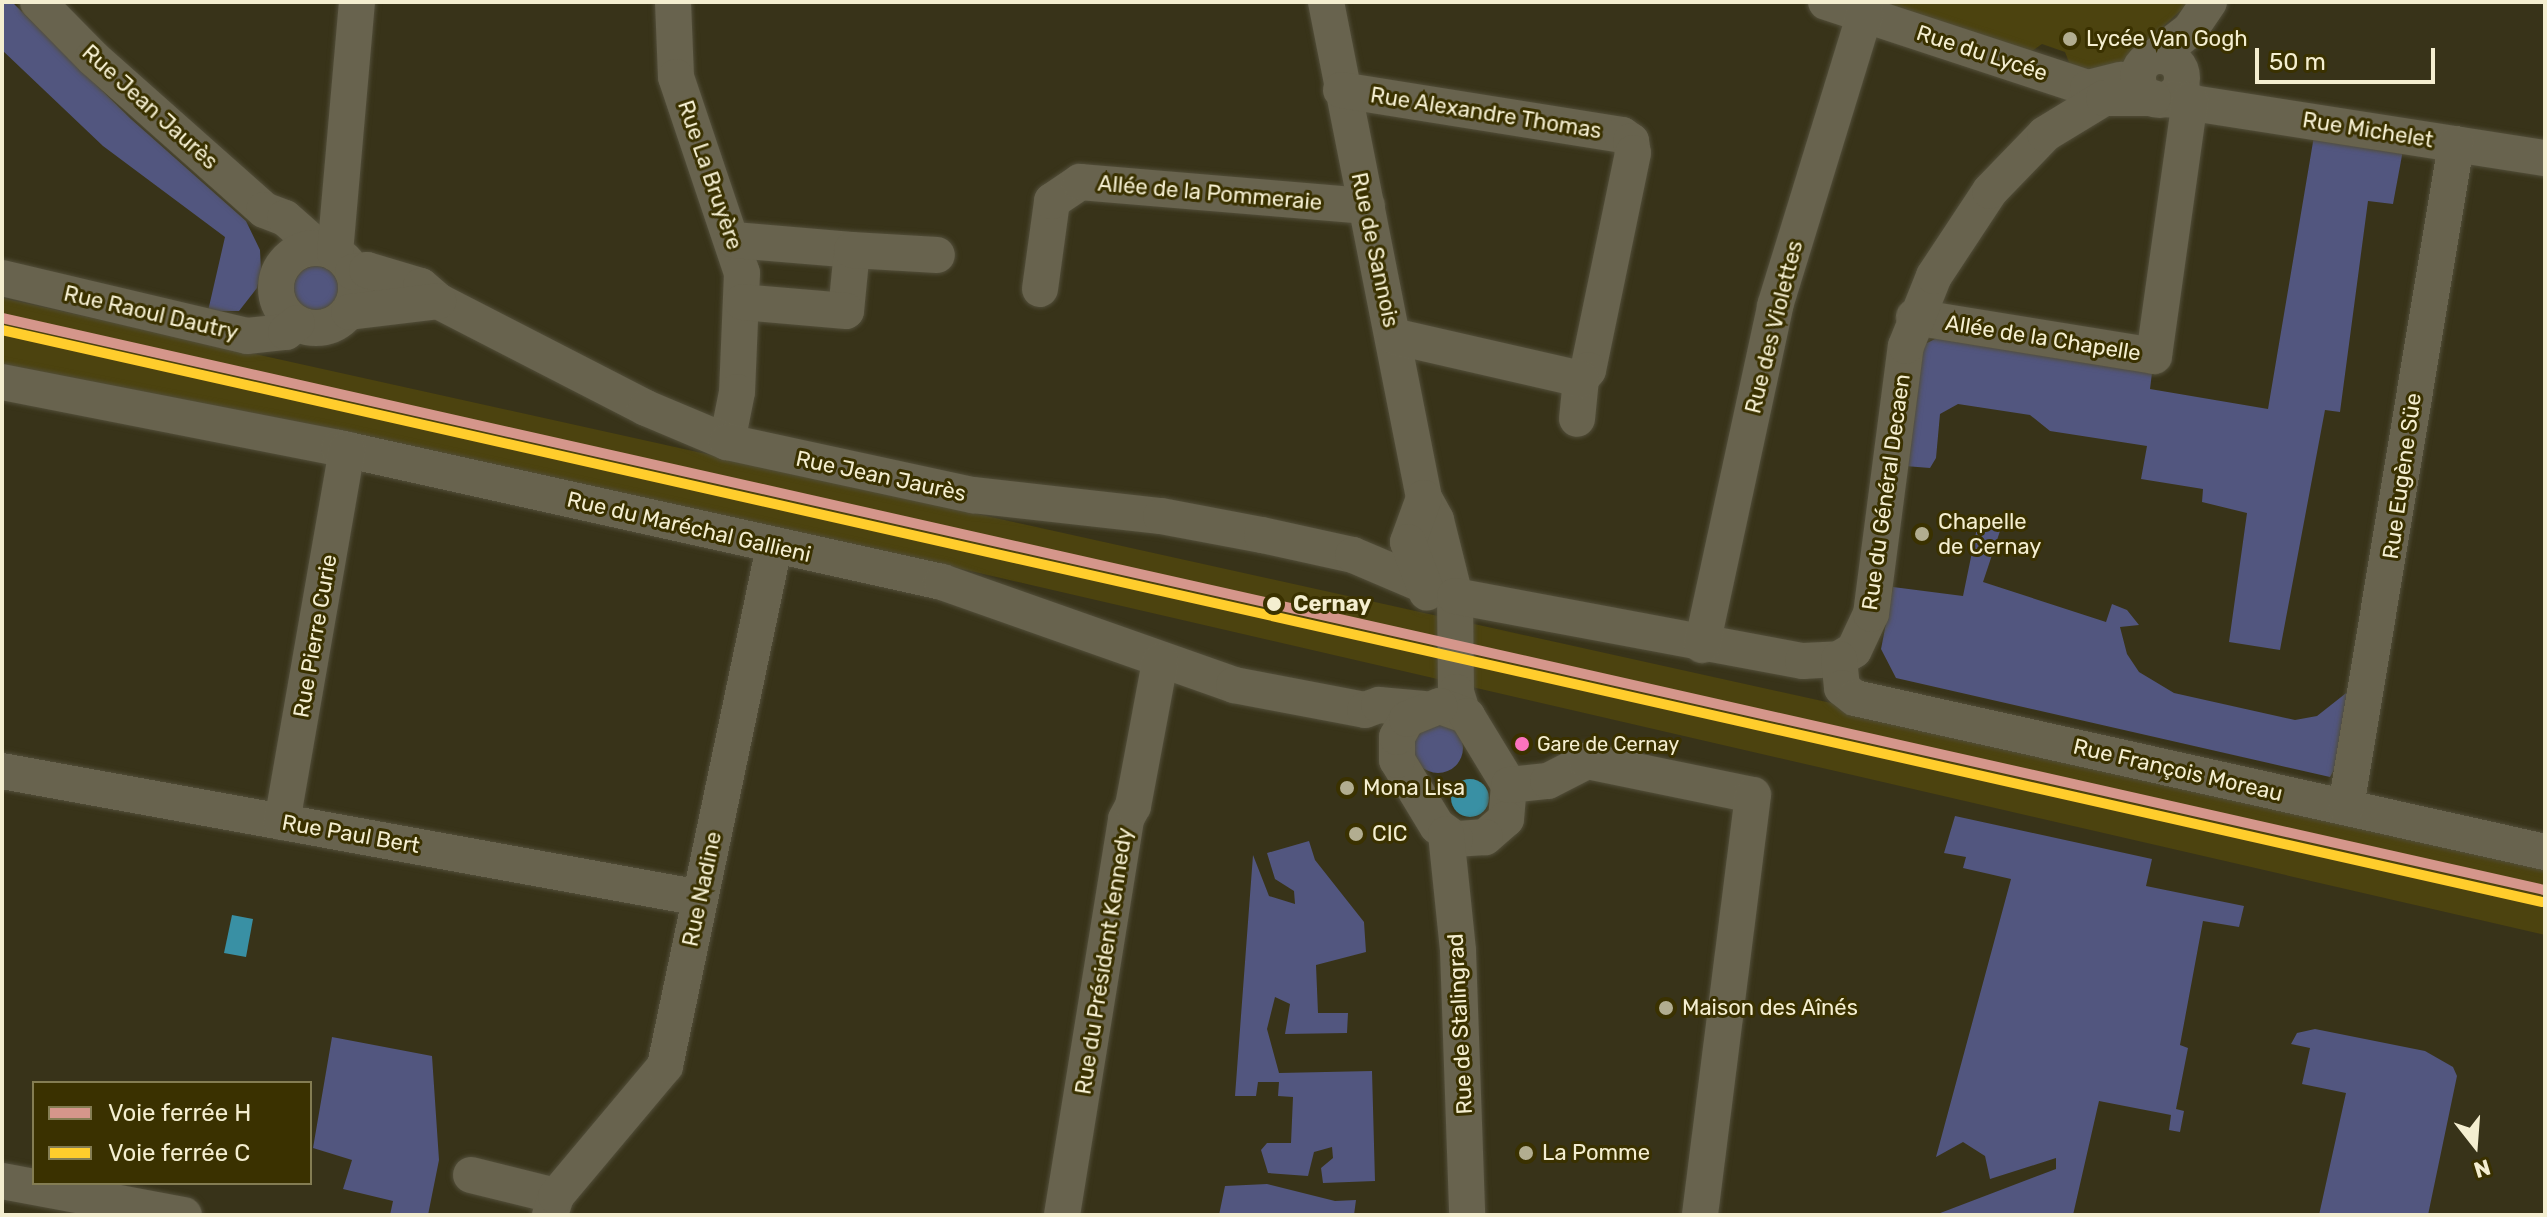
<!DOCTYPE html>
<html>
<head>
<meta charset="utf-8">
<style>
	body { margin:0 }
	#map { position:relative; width:2547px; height:1217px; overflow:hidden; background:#383319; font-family:Rubik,sans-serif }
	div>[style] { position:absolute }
	.built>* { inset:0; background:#4c430f }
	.green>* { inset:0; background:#52567f }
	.round { border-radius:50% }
	.water>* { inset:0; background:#3990a4 }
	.roads { filter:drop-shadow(0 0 2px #524e3a) drop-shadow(0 0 2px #524e3a) }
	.minor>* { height:36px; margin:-18px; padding:0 18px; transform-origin:18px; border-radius:18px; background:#68634e }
	.minor>.ring { margin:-18px; padding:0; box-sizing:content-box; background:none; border:36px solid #68634e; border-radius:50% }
	.rail-1>* { height:10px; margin:-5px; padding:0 5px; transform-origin:5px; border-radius:5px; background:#d5968b }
	.rail-2>* { height:10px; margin:-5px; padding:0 5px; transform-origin:5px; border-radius:5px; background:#ffcd2c }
	.dots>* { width:22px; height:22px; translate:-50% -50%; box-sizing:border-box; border:4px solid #3a3100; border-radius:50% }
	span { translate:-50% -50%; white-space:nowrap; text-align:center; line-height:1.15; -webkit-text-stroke:6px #3a3100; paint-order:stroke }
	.bus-label { font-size:20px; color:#f4eed0 }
	.left { translate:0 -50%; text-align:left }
	.poi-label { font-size:22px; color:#f4eed0 }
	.street-label { font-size:22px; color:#f4eed0 }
	.stop-label { font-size:22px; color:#f4eed0; font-weight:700 }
	.frame { position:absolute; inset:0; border:4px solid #f4eed0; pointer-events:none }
	.legend { position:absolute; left:32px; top:1081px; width:280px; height:104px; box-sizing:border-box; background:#3a3100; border:2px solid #847d53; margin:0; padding:10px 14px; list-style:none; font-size:24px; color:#f4eed0 }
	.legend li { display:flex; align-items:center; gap:16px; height:40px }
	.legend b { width:40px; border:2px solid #847d53 }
	.north { position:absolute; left:2435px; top:1105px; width:80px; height:80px; -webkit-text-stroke:6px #3a3100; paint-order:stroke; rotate:163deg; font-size:22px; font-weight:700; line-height:32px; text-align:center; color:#f4eed0 }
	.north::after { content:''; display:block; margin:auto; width:28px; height:36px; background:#f4eed0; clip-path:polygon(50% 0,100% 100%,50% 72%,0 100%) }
	.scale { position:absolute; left:2255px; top:48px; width:180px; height:36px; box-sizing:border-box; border:4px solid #f4eed0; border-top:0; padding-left:10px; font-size:24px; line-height:28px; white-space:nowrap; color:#f4eed0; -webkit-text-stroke:6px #3a3100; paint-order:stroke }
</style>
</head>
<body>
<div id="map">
	<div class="built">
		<i style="clip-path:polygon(1867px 2px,2190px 2px,2123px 63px,2089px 69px,2070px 65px,2065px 52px,2042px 44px,2029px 53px)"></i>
		<i style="clip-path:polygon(2px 298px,2545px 861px,2545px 935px,836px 540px,2px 367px)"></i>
	</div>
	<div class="green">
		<i style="clip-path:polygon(2px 2px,12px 2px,131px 119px,246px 221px,260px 250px,261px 270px,257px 288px,239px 311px,208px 311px,225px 237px,103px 146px,2px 50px)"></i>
		<i style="clip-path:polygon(2314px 136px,2403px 150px,2393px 204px,2368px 201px,2340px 412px,2325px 410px,2280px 650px,2229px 642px,2247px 513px,2202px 502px,2203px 489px,2141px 479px,2147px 446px,2050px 431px,2030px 415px,1958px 404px,1940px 414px,1936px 458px,1930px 468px,1905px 466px,1923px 345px,1937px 338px,2152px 373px,2150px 389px,2268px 409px)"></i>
		<i class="round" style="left:294px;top:266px;width:44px;height:44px"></i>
		<i style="clip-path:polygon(1979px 518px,2002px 525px,1983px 582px,2106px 622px,2112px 604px,2127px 610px,2139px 625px,2120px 627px,2127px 654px,2139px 672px,2174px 693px,2295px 720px,2317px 716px,2350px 690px,2338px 763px,2330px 777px,1896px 678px,1881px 649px,1893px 587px,1963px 596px)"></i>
		<i class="round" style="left:1413px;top:723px;width:50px;height:50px"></i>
		<i style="clip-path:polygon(1955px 816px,2152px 859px,2146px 886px,2244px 906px,2239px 927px,2203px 921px,2180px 1045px,2188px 1048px,2176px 1109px,2184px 1111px,2180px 1132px,2169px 1130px,2171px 1115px,2099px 1101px,2073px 1215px,1935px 1215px,2056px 1169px,2056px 1158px,1990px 1179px,1985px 1156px,1963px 1142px,1936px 1157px,2011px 879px,1963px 868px,1966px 857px,1944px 853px)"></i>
		<i style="clip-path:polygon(1309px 841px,1315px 860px,1364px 922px,1366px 952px,1316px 965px,1318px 1013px,1348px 1013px,1347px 1033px,1285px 1034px,1290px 1004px,1275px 997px,1267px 1029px,1279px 1073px,1372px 1071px,1375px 1181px,1323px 1183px,1321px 1168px,1333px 1158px,1332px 1147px,1314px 1152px,1308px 1176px,1268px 1173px,1261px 1150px,1267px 1143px,1291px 1143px,1293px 1097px,1278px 1096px,1279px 1082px,1258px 1082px,1256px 1096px,1235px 1096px,1253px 855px,1269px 896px,1295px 904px,1294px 891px,1275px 879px,1267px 853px)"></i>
		<i style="clip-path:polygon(2315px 1029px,2425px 1051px,2453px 1067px,2457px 1076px,2428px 1215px,2319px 1215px,2346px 1093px,2302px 1084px,2310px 1048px,2291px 1044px,2297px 1033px)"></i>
		<i style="clip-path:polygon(332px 1037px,432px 1056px,439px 1160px,428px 1215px,390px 1215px,393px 1201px,343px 1189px,352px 1160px,313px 1148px)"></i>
		<i style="clip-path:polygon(1267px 1184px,1335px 1201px,1356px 1200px,1354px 1215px,1219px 1215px,1225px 1186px)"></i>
	</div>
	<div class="water">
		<i class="round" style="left:1451px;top:779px;width:38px;height:38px"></i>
		<i style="clip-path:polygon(232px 915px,253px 919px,246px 957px,224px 953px)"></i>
	</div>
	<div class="roads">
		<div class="minor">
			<i style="left:38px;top:2px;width:78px;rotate:45.5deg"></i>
			<i style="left:93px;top:58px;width:229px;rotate:41.6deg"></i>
			<i style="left:264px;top:210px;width:22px;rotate:21deg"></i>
			<i style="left:285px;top:218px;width:45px;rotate:41.4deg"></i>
			<i style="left:673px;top:2px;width:75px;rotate:87.7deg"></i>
			<i style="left:676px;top:77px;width:207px;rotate:71.4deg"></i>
			<i style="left:742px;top:273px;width:119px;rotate:92.4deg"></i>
			<i style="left:737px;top:392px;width:51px;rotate:101.3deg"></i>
			<i style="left:1326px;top:2px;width:506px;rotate:78.82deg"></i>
			<i style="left:1424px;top:498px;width:25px;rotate:61deg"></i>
			<i style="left:1436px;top:520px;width:78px;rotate:76deg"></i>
			<i style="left:1455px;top:596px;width:96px;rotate:89.4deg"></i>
			<i style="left:1456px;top:692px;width:21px;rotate:73deg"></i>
			<i style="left:1826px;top:2px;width:276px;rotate:18.2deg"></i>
			<i style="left:2088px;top:88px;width:34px;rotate:-14deg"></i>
			<i style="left:2156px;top:56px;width:43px;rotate:-37.4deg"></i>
			<i style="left:2190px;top:30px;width:34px;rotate:-56deg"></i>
			<i class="ring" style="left:2138px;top:56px;width:8px;height:8px"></i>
			<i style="left:1341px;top:90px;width:285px;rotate:9.1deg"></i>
			<i style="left:1622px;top:135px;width:11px;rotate:34deg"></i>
			<i style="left:1631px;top:141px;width:12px;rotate:81deg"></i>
			<i style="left:1633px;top:153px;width:222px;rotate:101.7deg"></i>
			<i style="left:1588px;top:370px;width:11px;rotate:128deg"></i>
			<i style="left:1581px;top:379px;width:40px;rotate:95.7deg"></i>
			<i style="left:2167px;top:99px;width:383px;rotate:8.9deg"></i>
			<i style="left:734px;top:240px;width:118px;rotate:4.8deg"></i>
			<i style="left:852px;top:250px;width:61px;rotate:95.6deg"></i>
			<i style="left:846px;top:311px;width:104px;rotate:-175.1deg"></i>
			<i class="ring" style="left:276px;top:248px;width:44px;height:44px"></i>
			<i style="left:852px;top:250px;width:85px;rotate:3.4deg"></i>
			<i style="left:335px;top:253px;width:252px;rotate:-85deg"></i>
			<i style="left:353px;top:272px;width:14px;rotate:-8deg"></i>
			<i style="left:367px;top:270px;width:56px;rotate:16.5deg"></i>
			<i style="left:421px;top:286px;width:23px;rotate:41deg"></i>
			<i style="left:438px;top:301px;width:234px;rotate:27.2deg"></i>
			<i style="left:646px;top:408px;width:88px;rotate:22.8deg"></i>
			<i style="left:727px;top:442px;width:252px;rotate:12.2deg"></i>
			<i style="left:973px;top:495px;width:189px;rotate:6.4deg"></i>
			<i style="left:1161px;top:516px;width:103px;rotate:10.7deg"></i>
			<i style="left:1262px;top:535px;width:93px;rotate:12.4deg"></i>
			<i style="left:1353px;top:555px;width:72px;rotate:23deg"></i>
			<i style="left:2px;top:278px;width:252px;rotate:13.3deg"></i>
			<i style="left:247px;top:336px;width:39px;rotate:-6deg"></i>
			<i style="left:286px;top:332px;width:14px;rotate:-39deg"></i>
			<i style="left:1040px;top:289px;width:89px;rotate:-82.2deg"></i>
			<i style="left:1052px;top:201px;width:34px;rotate:-34deg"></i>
			<i style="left:1080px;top:182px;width:288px;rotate:4.8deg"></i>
			<i style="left:349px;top:312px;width:90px;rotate:-7deg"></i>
			<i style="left:1914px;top:317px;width:243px;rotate:9.2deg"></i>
			<i style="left:2154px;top:356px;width:258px;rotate:-82deg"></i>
			<i style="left:1393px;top:336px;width:193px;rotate:12.9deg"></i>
			<i style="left:2px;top:382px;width:343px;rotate:11.1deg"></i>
			<i style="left:339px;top:448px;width:618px;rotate:12.53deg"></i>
			<i style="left:942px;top:582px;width:310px;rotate:19.4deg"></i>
			<i style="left:1234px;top:685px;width:133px;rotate:10.8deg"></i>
			<i style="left:1365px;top:710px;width:15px;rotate:-20deg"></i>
			<i style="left:1379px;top:705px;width:45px;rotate:5.1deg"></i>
			<i style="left:1424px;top:498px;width:47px;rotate:110deg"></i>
			<i style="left:1408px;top:542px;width:54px;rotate:69.6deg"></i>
			<i style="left:1455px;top:596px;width:354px;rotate:10.6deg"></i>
			<i style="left:1803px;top:661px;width:36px;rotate:-3deg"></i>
			<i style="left:1839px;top:659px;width:17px;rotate:-31deg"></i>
			<i style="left:1854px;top:650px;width:40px;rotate:-65deg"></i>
			<i style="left:1871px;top:614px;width:270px;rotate:-82.6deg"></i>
			<i style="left:1906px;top:346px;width:75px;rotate:-68.2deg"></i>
			<i style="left:1934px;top:276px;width:102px;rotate:-56.6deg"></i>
			<i style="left:1990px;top:191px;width:79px;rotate:-46deg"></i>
			<i style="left:2045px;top:134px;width:69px;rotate:-31.4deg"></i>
			<i style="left:2104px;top:98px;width:49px"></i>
			<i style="left:1702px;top:645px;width:347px;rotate:-77.8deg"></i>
			<i style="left:1775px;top:306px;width:306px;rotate:-72.9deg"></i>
			<i style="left:1839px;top:659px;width:29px;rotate:84deg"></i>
			<i style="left:1842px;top:688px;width:16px;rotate:38deg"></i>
			<i style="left:1855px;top:698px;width:707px;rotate:12.58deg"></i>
			<i style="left:1440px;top:706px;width:29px;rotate:20deg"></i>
			<i style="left:1467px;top:716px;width:81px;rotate:58.7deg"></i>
			<i style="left:1509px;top:785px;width:34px;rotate:95deg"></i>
			<i style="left:1506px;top:819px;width:28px;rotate:139deg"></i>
			<i style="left:1485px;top:837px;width:30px;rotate:176deg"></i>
			<i style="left:1455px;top:839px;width:22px;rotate:-144deg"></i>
			<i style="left:1437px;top:826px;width:77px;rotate:-121.2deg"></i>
			<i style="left:1397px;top:760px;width:23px;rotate:-90deg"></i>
			<i style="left:1397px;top:737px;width:21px;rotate:-61deg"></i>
			<i style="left:1407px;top:719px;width:35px;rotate:-22deg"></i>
			<i style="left:2px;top:771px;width:709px;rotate:10.31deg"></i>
			<i style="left:1509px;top:785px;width:39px;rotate:-6deg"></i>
			<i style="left:1548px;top:781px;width:44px;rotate:-27.1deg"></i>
			<i style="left:1587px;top:761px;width:169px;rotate:11.6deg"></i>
			<i style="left:1753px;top:795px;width:423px;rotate:97.2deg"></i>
			<i style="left:2346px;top:807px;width:672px;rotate:-80.58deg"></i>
			<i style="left:282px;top:822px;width:378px;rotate:-80.1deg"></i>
			<i style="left:1446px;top:834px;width:118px;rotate:84.1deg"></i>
			<i style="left:1458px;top:951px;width:264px;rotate:88deg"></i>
			<i style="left:471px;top:1175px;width:88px;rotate:13.9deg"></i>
			<i style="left:2px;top:1181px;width:185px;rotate:10.6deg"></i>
			<i style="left:550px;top:1215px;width:20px;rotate:-72deg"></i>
			<i style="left:556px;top:1196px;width:170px;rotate:-50deg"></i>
			<i style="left:665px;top:1066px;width:530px;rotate:-78.14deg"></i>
			<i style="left:1062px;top:1215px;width:401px;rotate:-80.8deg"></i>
			<i style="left:1126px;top:819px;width:15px;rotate:-62deg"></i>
			<i style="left:1133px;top:806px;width:147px;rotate:-79.4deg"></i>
		</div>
	</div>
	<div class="rail-1">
		<i style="left:2px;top:318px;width:2607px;rotate:12.68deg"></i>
	</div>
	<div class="rail-2">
		<i style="left:2px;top:330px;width:2604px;rotate:12.69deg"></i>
	</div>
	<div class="dots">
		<i style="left:2070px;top:39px;background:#b2ad90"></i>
		<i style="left:1922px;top:534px;background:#b2ad90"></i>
		<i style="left:1274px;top:604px;background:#f4eed0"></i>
		<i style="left:1522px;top:744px;background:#fc73be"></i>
		<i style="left:1347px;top:788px;background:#b2ad90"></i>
		<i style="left:1356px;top:834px;background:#b2ad90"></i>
		<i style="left:1666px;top:1008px;background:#b2ad90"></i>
		<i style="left:1526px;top:1153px;background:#b2ad90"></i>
	</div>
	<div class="bus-label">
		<span class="left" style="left:1537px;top:744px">Gare de Cernay</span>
	</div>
	<div class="poi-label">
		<span class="left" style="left:2086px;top:39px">Lycée Van Gogh</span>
		<span class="left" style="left:1938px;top:534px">Chapelle<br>de Cernay</span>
		<span class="left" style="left:1363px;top:788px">Mona Lisa</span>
		<span class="left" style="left:1372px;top:834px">CIC</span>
		<span class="left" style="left:1682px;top:1008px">Maison des Aînés</span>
		<span class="left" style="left:1542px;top:1153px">La Pomme</span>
	</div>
	<div class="street-label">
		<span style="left:1982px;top:53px;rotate:18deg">Rue du Lycée</span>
		<span style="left:150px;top:107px;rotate:42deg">Rue Jean Jaurès</span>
		<span style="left:1486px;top:113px;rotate:9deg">Rue Alexandre Thomas</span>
		<span style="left:2368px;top:130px;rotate:9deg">Rue Michelet</span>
		<span style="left:710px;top:175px;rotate:71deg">Rue La Bruyère</span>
		<span style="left:1210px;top:193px;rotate:5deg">Allée de la Pommeraie</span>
		<span style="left:1375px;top:250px;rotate:78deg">Rue de Sannois</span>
		<span style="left:151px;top:313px;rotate:13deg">Rue Raoul Dautry</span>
		<span style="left:1774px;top:327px;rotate:-76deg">Rue des Violettes</span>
		<span style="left:2043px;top:338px;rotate:9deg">Allée de la Chapelle</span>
		<span style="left:881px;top:476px;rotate:12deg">Rue Jean Jaurès</span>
		<span style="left:2402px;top:476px;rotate:-82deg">Rue Eugène Süe</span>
		<span style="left:1886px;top:492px;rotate:-82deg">Rue du Général Decaen</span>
		<span style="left:689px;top:527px;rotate:13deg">Rue du Maréchal Gallieni</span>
		<span style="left:315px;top:636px;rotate:-80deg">Rue Pierre Curie</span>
		<span style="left:2178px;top:770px;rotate:13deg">Rue François Moreau</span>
		<span style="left:351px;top:834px;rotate:10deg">Rue Paul Bert</span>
		<span style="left:702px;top:889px;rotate:-78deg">Rue Nadine</span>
		<span style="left:1104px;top:961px;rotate:-81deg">Rue du Président Kennedy</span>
		<span style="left:1460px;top:1024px;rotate:-93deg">Rue de Stalingrad</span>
	</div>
	<div class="stop-label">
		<span class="left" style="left:1293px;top:604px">Cernay</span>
	</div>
	<div class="frame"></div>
	<ul class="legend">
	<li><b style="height:10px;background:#d5968b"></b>Voie ferrée H</li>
	<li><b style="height:10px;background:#ffcd2c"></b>Voie ferrée C</li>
	</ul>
	<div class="north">N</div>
	<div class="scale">50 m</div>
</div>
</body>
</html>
